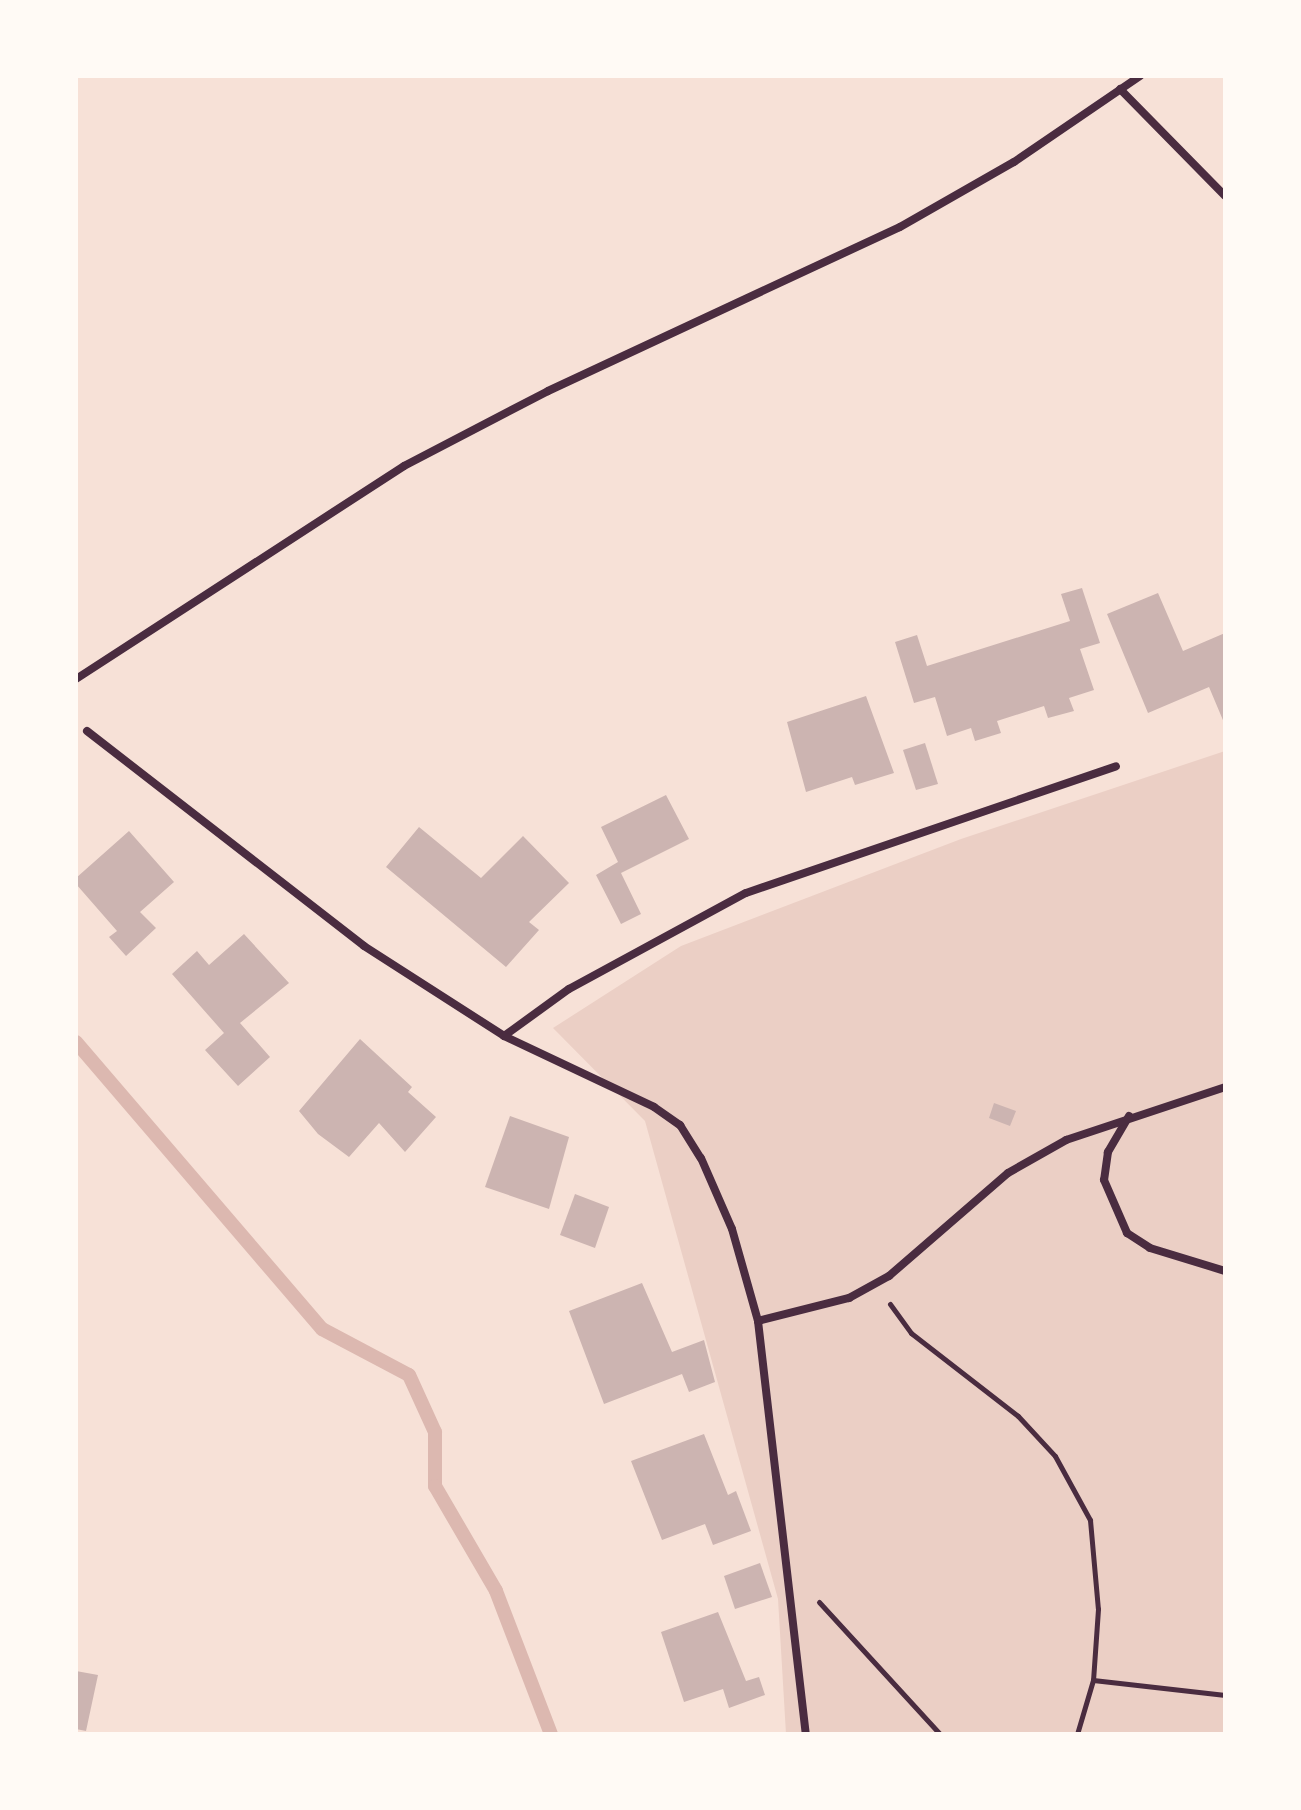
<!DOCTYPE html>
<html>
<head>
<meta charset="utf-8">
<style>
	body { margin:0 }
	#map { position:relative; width:1301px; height:1810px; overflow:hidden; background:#f7e1d7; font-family:"Roboto Condensed",sans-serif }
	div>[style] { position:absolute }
	.green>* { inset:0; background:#ebcfc5 }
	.stream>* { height:14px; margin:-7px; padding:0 7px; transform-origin:7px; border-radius:7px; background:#dcb8b0 }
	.building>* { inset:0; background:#ccb4b1 }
	.path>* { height:5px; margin:-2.5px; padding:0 2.5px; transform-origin:2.5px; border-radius:2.5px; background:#4a2c40 }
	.minor>* { height:8px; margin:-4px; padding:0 4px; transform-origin:4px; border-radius:4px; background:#4a2c40 }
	span { translate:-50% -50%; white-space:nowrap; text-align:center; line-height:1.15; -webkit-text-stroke:8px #fffaf5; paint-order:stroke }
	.frame { position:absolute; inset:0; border:78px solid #fffaf5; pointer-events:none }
</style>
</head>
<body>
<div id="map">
	<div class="green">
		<i style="clip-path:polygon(1225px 751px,1225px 1734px,786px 1734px,778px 1599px,645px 1121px,553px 1028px,681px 946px,961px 839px)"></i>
	</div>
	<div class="stream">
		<i style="left:76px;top:1042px;width:378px;rotate:49.4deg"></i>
		<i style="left:322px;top:1329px;width:98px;rotate:27.9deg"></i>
		<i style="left:409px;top:1375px;width:63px;rotate:65.5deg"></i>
		<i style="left:435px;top:1432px;width:54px;rotate:90deg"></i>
		<i style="left:435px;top:1486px;width:121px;rotate:59.8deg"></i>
		<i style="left:496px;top:1591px;width:153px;rotate:69deg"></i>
	</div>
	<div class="building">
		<i style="clip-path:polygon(1082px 588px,1100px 643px,1080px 649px,1094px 690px,1069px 698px,1074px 711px,1048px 718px,1044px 706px,997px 721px,1001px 733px,975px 741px,971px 728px,947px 736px,935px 697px,914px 703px,895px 642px,917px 635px,927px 666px,1070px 621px,1061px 594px)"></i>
		<i style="clip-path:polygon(1158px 593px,1183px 651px,1225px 633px,1225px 725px,1209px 687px,1148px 713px,1107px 614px)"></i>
		<i style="clip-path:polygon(866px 696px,894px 773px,855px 785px,852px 777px,806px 792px,787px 722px)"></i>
		<i style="clip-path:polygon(925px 743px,938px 784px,916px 790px,903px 750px)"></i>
		<i style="clip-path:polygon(666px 795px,689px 839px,621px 873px,641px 914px,621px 924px,596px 875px,618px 862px,601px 827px)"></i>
		<i style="clip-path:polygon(419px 827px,481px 878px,523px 836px,569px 883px,529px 922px,539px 930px,506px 967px,386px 867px)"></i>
		<i style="clip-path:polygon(129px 831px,174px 882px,140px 912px,156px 928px,126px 956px,109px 937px,117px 931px,76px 884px,76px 878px)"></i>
		<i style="clip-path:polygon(244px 934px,289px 983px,240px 1023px,270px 1057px,238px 1086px,205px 1050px,224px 1033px,172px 974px,197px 951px,209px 965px)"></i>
		<i style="clip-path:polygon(360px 1039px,412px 1087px,408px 1092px,436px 1117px,405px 1152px,379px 1123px,349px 1157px,318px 1134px,299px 1111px)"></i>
		<i style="clip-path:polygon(994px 1103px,1016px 1111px,1010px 1126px,989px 1118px)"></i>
		<i style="clip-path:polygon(510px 1116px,569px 1137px,549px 1209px,485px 1187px)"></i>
		<i style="clip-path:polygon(575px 1194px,609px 1207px,595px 1248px,560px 1235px)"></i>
		<i style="clip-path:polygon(642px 1283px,672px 1352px,704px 1340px,715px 1382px,689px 1392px,682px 1374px,604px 1404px,569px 1311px)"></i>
		<i style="clip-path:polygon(704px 1434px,728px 1495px,736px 1491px,751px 1531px,713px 1545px,705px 1524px,662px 1540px,631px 1461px)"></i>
		<i style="clip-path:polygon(760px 1563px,772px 1597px,735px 1609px,724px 1576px)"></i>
		<i style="clip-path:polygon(718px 1612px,746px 1681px,759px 1677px,765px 1695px,729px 1708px,723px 1689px,684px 1702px,661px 1632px)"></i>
		<i style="clip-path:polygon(76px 1671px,98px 1675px,86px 1731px,76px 1729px)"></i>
	</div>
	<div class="path">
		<i style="left:890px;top:1304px;width:36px;rotate:54deg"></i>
		<i style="left:911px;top:1333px;width:135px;rotate:37.8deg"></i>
		<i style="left:1018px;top:1416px;width:54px;rotate:47.2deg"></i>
		<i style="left:1055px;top:1456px;width:73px;rotate:61.3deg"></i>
		<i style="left:1090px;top:1520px;width:89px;rotate:84.9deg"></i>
		<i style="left:1098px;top:1609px;width:71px;rotate:94deg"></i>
		<i style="left:1093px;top:1680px;width:56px;rotate:106.5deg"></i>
		<i style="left:819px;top:1602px;width:179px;rotate:47.5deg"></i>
		<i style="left:1093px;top:1680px;width:133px;rotate:6.5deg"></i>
	</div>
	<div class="minor">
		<i style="left:1120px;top:89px;width:150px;rotate:45.5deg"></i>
		<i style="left:76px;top:679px;width:391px;rotate:-33deg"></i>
		<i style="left:404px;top:466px;width:162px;rotate:-27.5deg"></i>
		<i style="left:548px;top:391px;width:388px;rotate:-25deg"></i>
		<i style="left:900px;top:227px;width:131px;rotate:-29.7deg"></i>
		<i style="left:1014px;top:162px;width:153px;rotate:-34.3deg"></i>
		<i style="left:87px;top:731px;width:351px;rotate:37.8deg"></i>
		<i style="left:364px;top:946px;width:166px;rotate:32.7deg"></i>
		<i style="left:504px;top:1036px;width:80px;rotate:-35.9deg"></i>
		<i style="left:569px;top:989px;width:201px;rotate:-28.5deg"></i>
		<i style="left:746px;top:893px;width:391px;rotate:-18.9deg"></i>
		<i style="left:504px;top:1036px;width:166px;rotate:25.3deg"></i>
		<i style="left:654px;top:1107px;width:32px;rotate:35deg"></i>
		<i style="left:680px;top:1125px;width:39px;rotate:58deg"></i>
		<i style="left:701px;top:1158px;width:77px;rotate:66.4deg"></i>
		<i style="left:732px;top:1229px;width:96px;rotate:74.2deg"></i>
		<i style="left:758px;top:1321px;width:416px;rotate:83.4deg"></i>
		<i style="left:1129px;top:1116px;width:42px;rotate:120.3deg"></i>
		<i style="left:1108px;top:1152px;width:28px;rotate:98deg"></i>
		<i style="left:1104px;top:1180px;width:58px;rotate:66.5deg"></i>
		<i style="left:1127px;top:1233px;width:27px;rotate:33deg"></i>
		<i style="left:1150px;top:1248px;width:78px;rotate:17deg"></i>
		<i style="left:758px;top:1321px;width:94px;rotate:-14.2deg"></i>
		<i style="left:849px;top:1298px;width:46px;rotate:-28.8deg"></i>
		<i style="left:889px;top:1276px;width:157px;rotate:-40.9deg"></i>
		<i style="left:1008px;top:1173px;width:67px;rotate:-29.6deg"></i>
		<i style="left:1066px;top:1140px;width:168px;rotate:-18.4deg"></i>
	</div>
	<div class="frame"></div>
</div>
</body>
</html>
